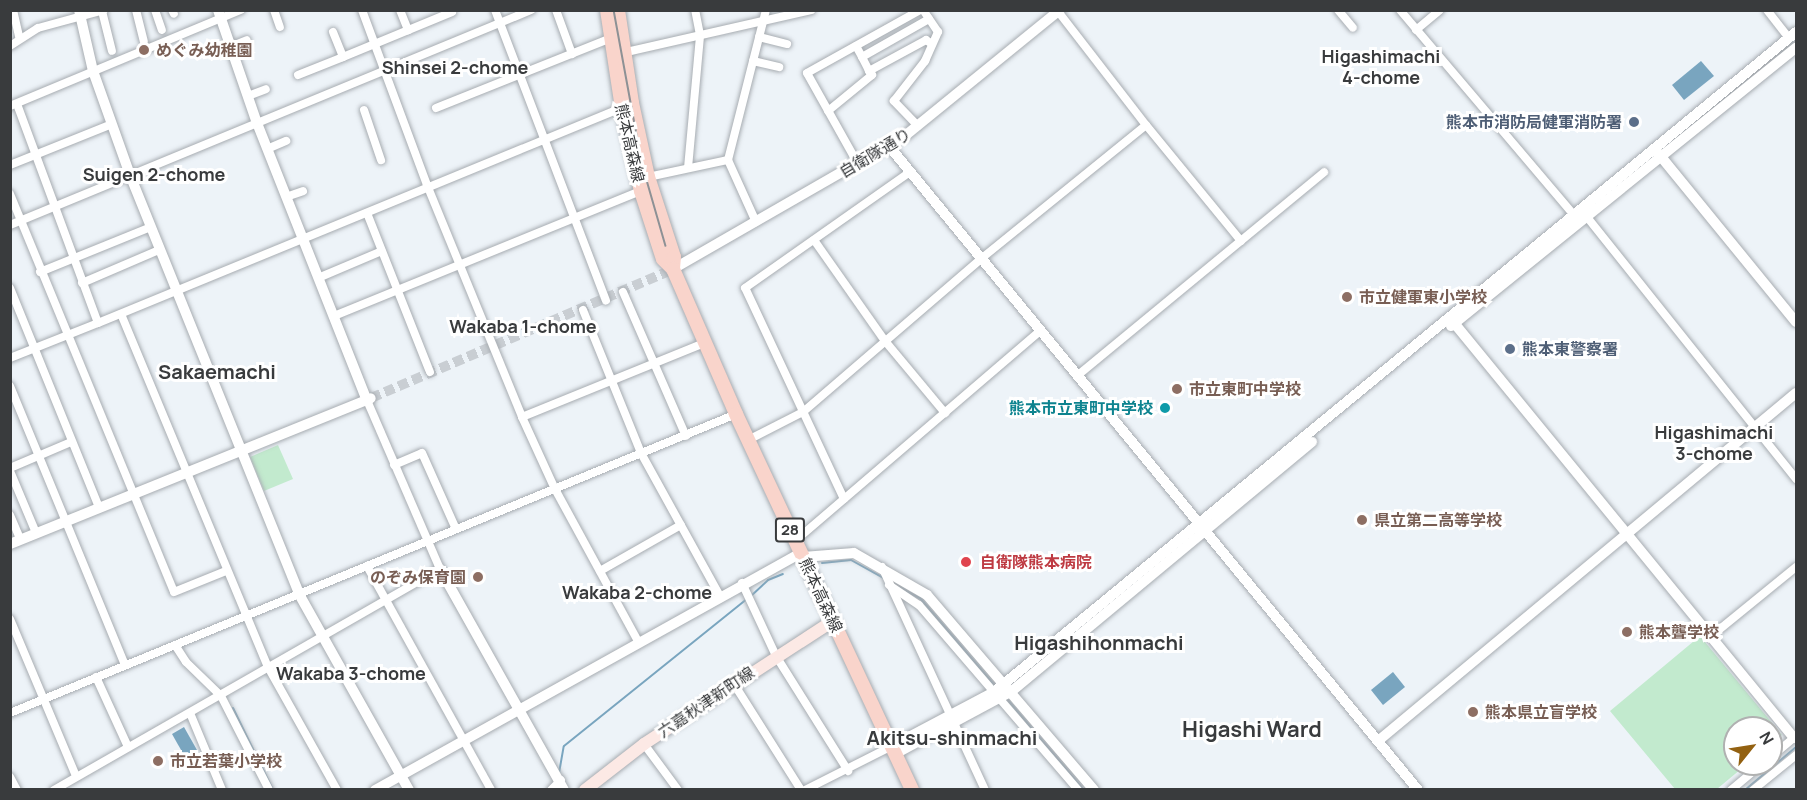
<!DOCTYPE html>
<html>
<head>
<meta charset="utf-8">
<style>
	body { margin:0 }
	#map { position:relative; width:1807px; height:800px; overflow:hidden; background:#edf3f8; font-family:Manrope,"Noto Sans JP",sans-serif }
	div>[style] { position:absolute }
	.green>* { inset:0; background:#c2eace }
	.water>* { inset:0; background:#79a5bf }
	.stream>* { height:2px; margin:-1px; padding:0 1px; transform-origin:1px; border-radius:1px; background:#79a5bf }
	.tertiary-tunnel>* { height:10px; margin-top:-5px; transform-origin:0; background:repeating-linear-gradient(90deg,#c9ced3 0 10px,transparent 0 15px) }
	.roads { filter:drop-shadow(0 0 2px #a7acb1) drop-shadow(0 0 2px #a7acb1) }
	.minor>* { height:8px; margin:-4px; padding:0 4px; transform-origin:4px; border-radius:4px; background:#fff }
	.tertiary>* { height:10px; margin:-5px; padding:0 5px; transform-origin:5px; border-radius:5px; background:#fff }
	.secondary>* { height:12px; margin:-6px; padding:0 6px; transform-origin:6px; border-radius:6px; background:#fce9e5 }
	.primary>* { height:14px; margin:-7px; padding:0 7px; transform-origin:7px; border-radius:7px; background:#f9d4cb }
	.tram>* { height:1.5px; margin:-0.75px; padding:0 0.75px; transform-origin:0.75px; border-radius:0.75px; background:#8d9195 }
	.dots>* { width:16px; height:16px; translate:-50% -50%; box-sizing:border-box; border:3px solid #fff; border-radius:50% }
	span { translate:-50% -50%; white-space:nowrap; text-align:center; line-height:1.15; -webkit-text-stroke:6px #fff; paint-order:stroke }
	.shield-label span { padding:2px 4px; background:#fff; border:2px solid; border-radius:4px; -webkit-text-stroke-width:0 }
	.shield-label { font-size:15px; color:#393b3d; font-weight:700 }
	.education-label { font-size:16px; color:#785e54; font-weight:700 }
	.left { translate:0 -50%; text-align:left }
	.right { translate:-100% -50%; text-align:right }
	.service-label { font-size:16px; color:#4e5e75; font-weight:700 }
	.street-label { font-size:16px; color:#393b3d }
	.culture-label { font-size:16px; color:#0d838f; font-weight:700 }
	.health-label { font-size:16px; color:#be3a42; font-weight:700 }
	.neighbourhood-label { font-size:18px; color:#393b3d; font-weight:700 }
	.quarter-label { font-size:20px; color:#393b3d; font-weight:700 }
	.district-label { font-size:22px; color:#393b3d; font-weight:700 }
	.frame { position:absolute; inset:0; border:12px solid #393b3d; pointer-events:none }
	.north { position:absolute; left:1723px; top:716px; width:60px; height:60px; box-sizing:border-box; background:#fff; border:2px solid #b0b1b1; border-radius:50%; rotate:60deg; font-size:16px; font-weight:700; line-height:24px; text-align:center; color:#393b3d }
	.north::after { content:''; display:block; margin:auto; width:21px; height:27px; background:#936111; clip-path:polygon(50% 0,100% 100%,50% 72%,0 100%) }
</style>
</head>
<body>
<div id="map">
	<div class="green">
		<i style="clip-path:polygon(278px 445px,293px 479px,264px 491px,250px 457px)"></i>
		<i style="clip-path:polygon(1700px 636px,1782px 735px,1771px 744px,1771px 728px,1735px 728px,1735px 764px,1747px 764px,1717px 789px,1675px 789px,1610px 711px)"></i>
	</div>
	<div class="water">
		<i style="clip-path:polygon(1701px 61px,1714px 76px,1684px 100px,1672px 85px)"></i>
		<i style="clip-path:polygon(1393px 672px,1405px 687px,1383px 705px,1371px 690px)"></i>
		<i style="clip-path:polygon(184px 727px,197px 750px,185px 757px,172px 734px)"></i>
	</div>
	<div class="stream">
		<i style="left:822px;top:563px;width:29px;rotate:-6deg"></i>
		<i style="left:851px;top:560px;width:37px;rotate:29deg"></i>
		<i style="left:899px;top:587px;width:24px;rotate:28deg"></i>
		<i style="left:920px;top:598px;width:117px;rotate:49.5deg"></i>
		<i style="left:751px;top:596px;width:23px;rotate:-43deg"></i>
		<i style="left:768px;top:580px;width:16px;rotate:-22deg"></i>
		<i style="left:1006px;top:698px;width:121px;rotate:49.7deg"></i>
		<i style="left:233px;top:708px;width:91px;rotate:64deg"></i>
		<i style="left:559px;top:773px;width:27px;rotate:-80deg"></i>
		<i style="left:564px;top:746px;width:235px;rotate:-38.8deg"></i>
		<i style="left:1745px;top:790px;width:67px;rotate:-40.1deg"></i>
	</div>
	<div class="tertiary-tunnel">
		<i style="left:371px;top:398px;width:328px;rotate:-23.1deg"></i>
	</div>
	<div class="roads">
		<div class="minor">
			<i style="left:13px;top:10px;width:28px;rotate:77deg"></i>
			<i style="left:136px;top:10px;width:32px;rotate:76deg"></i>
			<i style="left:155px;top:10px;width:21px;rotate:71deg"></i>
			<i style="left:172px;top:10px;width:4px;rotate:63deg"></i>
			<i style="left:274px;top:10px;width:18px;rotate:71deg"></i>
			<i style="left:362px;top:10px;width:187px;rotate:69.6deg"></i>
			<i style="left:427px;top:185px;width:251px;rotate:67.7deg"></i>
			<i style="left:522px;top:417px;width:79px;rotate:65.4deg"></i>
			<i style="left:555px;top:489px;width:175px;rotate:61.4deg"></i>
			<i style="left:400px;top:10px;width:22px;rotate:68deg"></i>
			<i style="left:495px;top:10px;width:311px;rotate:69.1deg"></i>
			<i style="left:556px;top:10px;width:47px;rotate:70deg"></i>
			<i style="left:1057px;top:10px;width:145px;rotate:52.3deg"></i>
			<i style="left:1338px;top:10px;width:23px;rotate:50deg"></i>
			<i style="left:1400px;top:10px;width:269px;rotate:49.7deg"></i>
			<i style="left:1767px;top:10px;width:36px;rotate:52deg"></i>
			<i style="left:102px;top:11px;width:41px;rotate:76deg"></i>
			<i style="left:1416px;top:30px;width:31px;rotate:-40deg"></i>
			<i style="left:333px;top:32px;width:27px;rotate:68deg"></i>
			<i style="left:343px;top:57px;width:118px;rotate:-22.4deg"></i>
			<i style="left:759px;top:37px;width:29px;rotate:14deg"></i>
			<i style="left:10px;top:46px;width:33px;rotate:-33deg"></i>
			<i style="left:38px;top:28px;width:68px;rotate:-15.3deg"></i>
			<i style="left:856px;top:46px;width:13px;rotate:61deg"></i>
			<i style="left:862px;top:57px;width:77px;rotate:-29.6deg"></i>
			<i style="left:230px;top:47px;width:18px;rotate:-22deg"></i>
			<i style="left:622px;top:53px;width:194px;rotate:-12.8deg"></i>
			<i style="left:862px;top:57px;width:16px;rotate:63deg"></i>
			<i style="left:869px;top:71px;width:65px;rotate:-28.5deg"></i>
			<i style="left:926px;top:40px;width:7px;rotate:34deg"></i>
			<i style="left:753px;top:61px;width:27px;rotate:13deg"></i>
			<i style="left:298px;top:75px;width:48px;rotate:-21.8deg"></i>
			<i style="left:248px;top:96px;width:19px;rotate:-21deg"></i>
			<i style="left:17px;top:104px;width:233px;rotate:69.7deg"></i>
			<i style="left:98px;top:323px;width:569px;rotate:-22.33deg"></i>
			<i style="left:10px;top:106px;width:250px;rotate:-22.6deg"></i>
			<i style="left:436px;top:108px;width:188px;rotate:-21.8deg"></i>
			<i style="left:364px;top:110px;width:53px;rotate:71.2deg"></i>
			<i style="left:828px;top:111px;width:57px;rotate:-39.3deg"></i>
			<i style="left:872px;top:75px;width:5px;rotate:-127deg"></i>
			<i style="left:918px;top:126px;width:35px;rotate:-134deg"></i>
			<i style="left:894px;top:101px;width:51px;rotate:-52.2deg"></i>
			<i style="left:925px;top:61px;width:32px;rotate:-66deg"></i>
			<i style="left:938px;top:32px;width:27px;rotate:-124deg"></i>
			<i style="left:267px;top:149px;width:21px;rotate:-23deg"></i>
			<i style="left:858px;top:164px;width:104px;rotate:-119.3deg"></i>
			<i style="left:807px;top:73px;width:129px;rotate:-29.1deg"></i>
			<i style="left:10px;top:165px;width:110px;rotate:-21.9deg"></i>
			<i style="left:688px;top:168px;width:134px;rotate:-84.8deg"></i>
			<i style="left:700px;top:35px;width:25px;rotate:-101deg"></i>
			<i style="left:10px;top:194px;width:430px;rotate:67.6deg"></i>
			<i style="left:174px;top:592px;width:56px;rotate:-22deg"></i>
			<i style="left:286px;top:197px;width:18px;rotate:-19deg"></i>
			<i style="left:1583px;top:212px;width:342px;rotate:51.4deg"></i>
			<i style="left:367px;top:213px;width:171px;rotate:68.4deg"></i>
			<i style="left:756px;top:222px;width:68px;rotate:-114.3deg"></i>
			<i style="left:728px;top:160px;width:155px;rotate:-75.8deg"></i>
			<i style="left:10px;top:225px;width:564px;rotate:-22.42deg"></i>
			<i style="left:814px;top:240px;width:123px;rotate:54.9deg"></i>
			<i style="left:885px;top:341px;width:94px;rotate:50.2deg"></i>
			<i style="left:40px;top:272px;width:120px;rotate:-22.1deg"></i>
			<i style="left:318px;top:278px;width:69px;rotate:-22.9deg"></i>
			<i style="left:82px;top:283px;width:84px;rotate:-23.2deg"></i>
			<i style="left:10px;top:288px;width:236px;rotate:67.9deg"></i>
			<i style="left:623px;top:292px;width:157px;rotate:66.4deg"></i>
			<i style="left:583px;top:310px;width:154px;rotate:67.9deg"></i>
			<i style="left:641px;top:453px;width:163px;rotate:61.1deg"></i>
			<i style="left:121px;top:314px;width:382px;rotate:67.4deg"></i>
			<i style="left:268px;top:667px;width:141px;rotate:60.7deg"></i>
			<i style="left:334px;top:316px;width:331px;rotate:-22.2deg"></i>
			<i style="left:641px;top:191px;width:16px;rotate:-63deg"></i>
			<i style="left:648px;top:177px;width:82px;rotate:-12deg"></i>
			<i style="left:10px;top:358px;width:95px;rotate:-21.7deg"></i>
			<i style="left:1078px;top:375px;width:319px;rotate:-39.5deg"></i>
			<i style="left:10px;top:386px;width:302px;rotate:67.6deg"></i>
			<i style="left:522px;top:417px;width:196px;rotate:-22.1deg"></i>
			<i style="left:748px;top:440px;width:62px;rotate:-27deg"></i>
			<i style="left:803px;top:412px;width:236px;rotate:-40.7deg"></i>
			<i style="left:982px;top:258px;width:211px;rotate:-39deg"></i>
			<i style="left:1146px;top:125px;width:150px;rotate:50.7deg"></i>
			<i style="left:394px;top:465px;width:30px;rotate:-23deg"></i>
			<i style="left:422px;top:453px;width:83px;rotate:65.9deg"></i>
			<i style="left:10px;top:468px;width:66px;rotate:-23.1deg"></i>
			<i style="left:10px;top:471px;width:67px;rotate:67.2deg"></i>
			<i style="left:844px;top:499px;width:233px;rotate:-115.1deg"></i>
			<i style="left:745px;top:288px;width:202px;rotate:-35.1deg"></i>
			<i style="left:10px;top:515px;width:26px;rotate:67deg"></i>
			<i style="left:795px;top:541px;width:324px;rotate:-40.6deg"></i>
			<i style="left:367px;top:566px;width:256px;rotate:61deg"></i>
			<i style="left:882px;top:567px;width:246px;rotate:65.2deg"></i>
			<i style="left:600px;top:571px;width:93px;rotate:-29.6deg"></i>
			<i style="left:742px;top:583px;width:81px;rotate:65deg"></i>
			<i style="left:776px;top:656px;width:136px;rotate:57.9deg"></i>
			<i style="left:889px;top:585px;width:36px;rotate:34deg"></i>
			<i style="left:919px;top:605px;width:244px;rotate:49.3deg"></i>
			<i style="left:10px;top:619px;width:170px;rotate:67.2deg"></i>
			<i style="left:1710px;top:637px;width:111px;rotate:-39.1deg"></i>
			<i style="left:175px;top:645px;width:20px;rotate:57deg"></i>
			<i style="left:186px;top:662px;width:49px;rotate:44.2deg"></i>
			<i style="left:221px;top:696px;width:106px;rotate:62.9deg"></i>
			<i style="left:96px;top:677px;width:77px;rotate:65.4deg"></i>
			<i style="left:734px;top:684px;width:125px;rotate:57.7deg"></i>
			<i style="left:10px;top:713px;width:785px;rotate:-22.38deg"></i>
			<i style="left:190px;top:713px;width:83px;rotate:67.4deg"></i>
			<i style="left:644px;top:744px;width:57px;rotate:53.5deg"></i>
			<i style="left:1771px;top:757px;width:33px;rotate:-40deg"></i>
			<i style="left:10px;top:777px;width:15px;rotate:62deg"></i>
			<i style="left:54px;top:790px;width:445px;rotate:-29.8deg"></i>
			<i style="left:440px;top:569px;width:186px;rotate:-113.4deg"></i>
			<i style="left:551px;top:790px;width:14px;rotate:-45deg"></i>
			<i style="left:805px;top:790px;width:97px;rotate:-26.8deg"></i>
			<i style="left:1731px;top:790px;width:40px;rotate:-40deg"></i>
			<i style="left:1753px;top:790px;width:55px;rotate:-39.1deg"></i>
		</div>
		<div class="tertiary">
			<i style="left:79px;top:10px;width:63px;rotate:77.1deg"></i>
			<i style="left:93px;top:71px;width:110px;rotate:70.4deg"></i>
			<i style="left:130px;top:175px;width:452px;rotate:68deg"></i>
			<i style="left:299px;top:594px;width:225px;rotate:60.7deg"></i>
			<i style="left:218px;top:10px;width:120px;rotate:71deg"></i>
			<i style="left:257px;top:123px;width:296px;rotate:68.4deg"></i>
			<i style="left:889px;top:146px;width:833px;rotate:50.6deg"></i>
			<i style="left:1658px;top:153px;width:218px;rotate:50.8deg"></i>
			<i style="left:673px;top:269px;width:269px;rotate:-29.9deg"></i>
			<i style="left:906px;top:135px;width:198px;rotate:-39.1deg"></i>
			<i style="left:1450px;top:318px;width:543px;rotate:50.68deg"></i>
			<i style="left:1451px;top:326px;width:443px;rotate:-38.9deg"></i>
			<i style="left:10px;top:544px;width:389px;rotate:-22deg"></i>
			<i style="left:803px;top:557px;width:51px;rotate:-4.5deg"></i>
			<i style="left:854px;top:553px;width:84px;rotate:29.9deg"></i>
			<i style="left:927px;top:595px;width:257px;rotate:49.4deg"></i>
			<i style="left:440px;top:569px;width:253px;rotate:60.7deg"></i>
			<i style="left:1378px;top:741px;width:544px;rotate:-39.78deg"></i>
			<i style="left:892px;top:746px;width:115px;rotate:-27.9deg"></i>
			<i style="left:994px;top:692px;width:1039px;rotate:-39.45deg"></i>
			<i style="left:895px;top:754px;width:133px;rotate:-28.3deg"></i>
			<i style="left:1012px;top:691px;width:390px;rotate:-39.7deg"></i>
			<i style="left:375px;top:790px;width:487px;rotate:-29.1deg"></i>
		</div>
		<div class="secondary">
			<i style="left:585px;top:790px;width:75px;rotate:-37.9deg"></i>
			<i style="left:644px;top:744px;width:225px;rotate:-33.1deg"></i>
		</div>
		<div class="primary">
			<i style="left:607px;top:10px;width:99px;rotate:81.3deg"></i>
			<i style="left:622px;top:108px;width:85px;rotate:77.1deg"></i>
			<i style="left:641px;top:191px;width:71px;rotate:72.1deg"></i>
			<i style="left:663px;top:259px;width:14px;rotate:45deg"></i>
			<i style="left:618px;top:10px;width:94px;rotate:81.4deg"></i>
			<i style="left:632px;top:103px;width:76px;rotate:77.8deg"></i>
			<i style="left:648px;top:177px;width:84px;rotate:72deg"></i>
			<i style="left:674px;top:257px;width:12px;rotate:95deg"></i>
			<i style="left:673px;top:269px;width:158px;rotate:66.5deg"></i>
			<i style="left:736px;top:414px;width:415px;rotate:64.9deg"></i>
		</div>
	</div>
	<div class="tram">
		<i style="left:614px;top:10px;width:156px;rotate:79.6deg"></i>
		<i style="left:642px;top:163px;width:86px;rotate:73.9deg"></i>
	</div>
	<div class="dots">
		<i style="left:144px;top:50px;background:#8d6e63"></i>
		<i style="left:1634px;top:122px;background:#5c6f8a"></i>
		<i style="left:1347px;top:297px;background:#8d6e63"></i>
		<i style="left:1510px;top:349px;background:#5c6f8a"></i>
		<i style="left:1177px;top:389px;background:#8d6e63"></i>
		<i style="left:1165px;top:408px;background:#0f9aa8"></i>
		<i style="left:1362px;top:520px;background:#8d6e63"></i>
		<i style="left:966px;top:562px;background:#e0444e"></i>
		<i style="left:478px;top:577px;background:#8d6e63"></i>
		<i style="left:1627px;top:632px;background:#8d6e63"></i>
		<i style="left:1473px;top:712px;background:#8d6e63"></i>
		<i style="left:158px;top:761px;background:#8d6e63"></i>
	</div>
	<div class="shield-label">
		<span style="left:790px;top:530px">28</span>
	</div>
	<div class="education-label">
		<span class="left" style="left:156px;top:50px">めぐみ幼稚園</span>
		<span class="left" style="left:1359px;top:297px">市立健軍東小学校</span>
		<span class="left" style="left:1189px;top:389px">市立東町中学校</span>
		<span class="left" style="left:1374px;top:520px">県立第二高等学校</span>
		<span class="right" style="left:466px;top:577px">のぞみ保育園</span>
		<span class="left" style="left:1639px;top:632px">熊本聾学校</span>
		<span class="left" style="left:1485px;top:712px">熊本県立盲学校</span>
		<span class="left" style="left:170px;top:761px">市立若葉小学校</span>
	</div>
	<div class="service-label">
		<span class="right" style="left:1622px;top:122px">熊本市消防局健軍消防署</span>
		<span class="left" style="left:1522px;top:349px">熊本東警察署</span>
	</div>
	<div class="street-label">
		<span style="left:630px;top:143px;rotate:77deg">熊本高森線</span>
		<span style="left:875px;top:153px;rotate:-31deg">自衛隊通り</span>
		<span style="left:821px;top:595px;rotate:65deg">熊本高森線</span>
		<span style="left:706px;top:702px;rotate:-34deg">六嘉秋津新町線</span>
	</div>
	<div class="culture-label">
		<span class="right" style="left:1153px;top:408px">熊本市立東町中学校</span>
	</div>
	<div class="health-label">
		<span class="left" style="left:980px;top:562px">自衛隊熊本病院</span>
	</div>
	<div class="neighbourhood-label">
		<span style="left:1381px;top:67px">Higashimachi<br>4-chome</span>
		<span style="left:455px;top:67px">Shinsei 2-chome</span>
		<span style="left:154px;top:174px">Suigen 2-chome</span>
		<span style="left:523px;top:326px">Wakaba 1-chome</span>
		<span style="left:1714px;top:443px">Higashimachi<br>3-chome</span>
		<span style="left:637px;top:592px">Wakaba 2-chome</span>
		<span style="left:351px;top:673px">Wakaba 3-chome</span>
	</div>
	<div class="quarter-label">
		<span style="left:217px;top:371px">Sakaemachi</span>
		<span style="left:1099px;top:642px">Higashihonmachi</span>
		<span style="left:952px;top:737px">Akitsu-shinmachi</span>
	</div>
	<div class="district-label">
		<span style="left:1252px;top:730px">Higashi Ward</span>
	</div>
	<div class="frame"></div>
	<div class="north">N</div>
</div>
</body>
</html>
